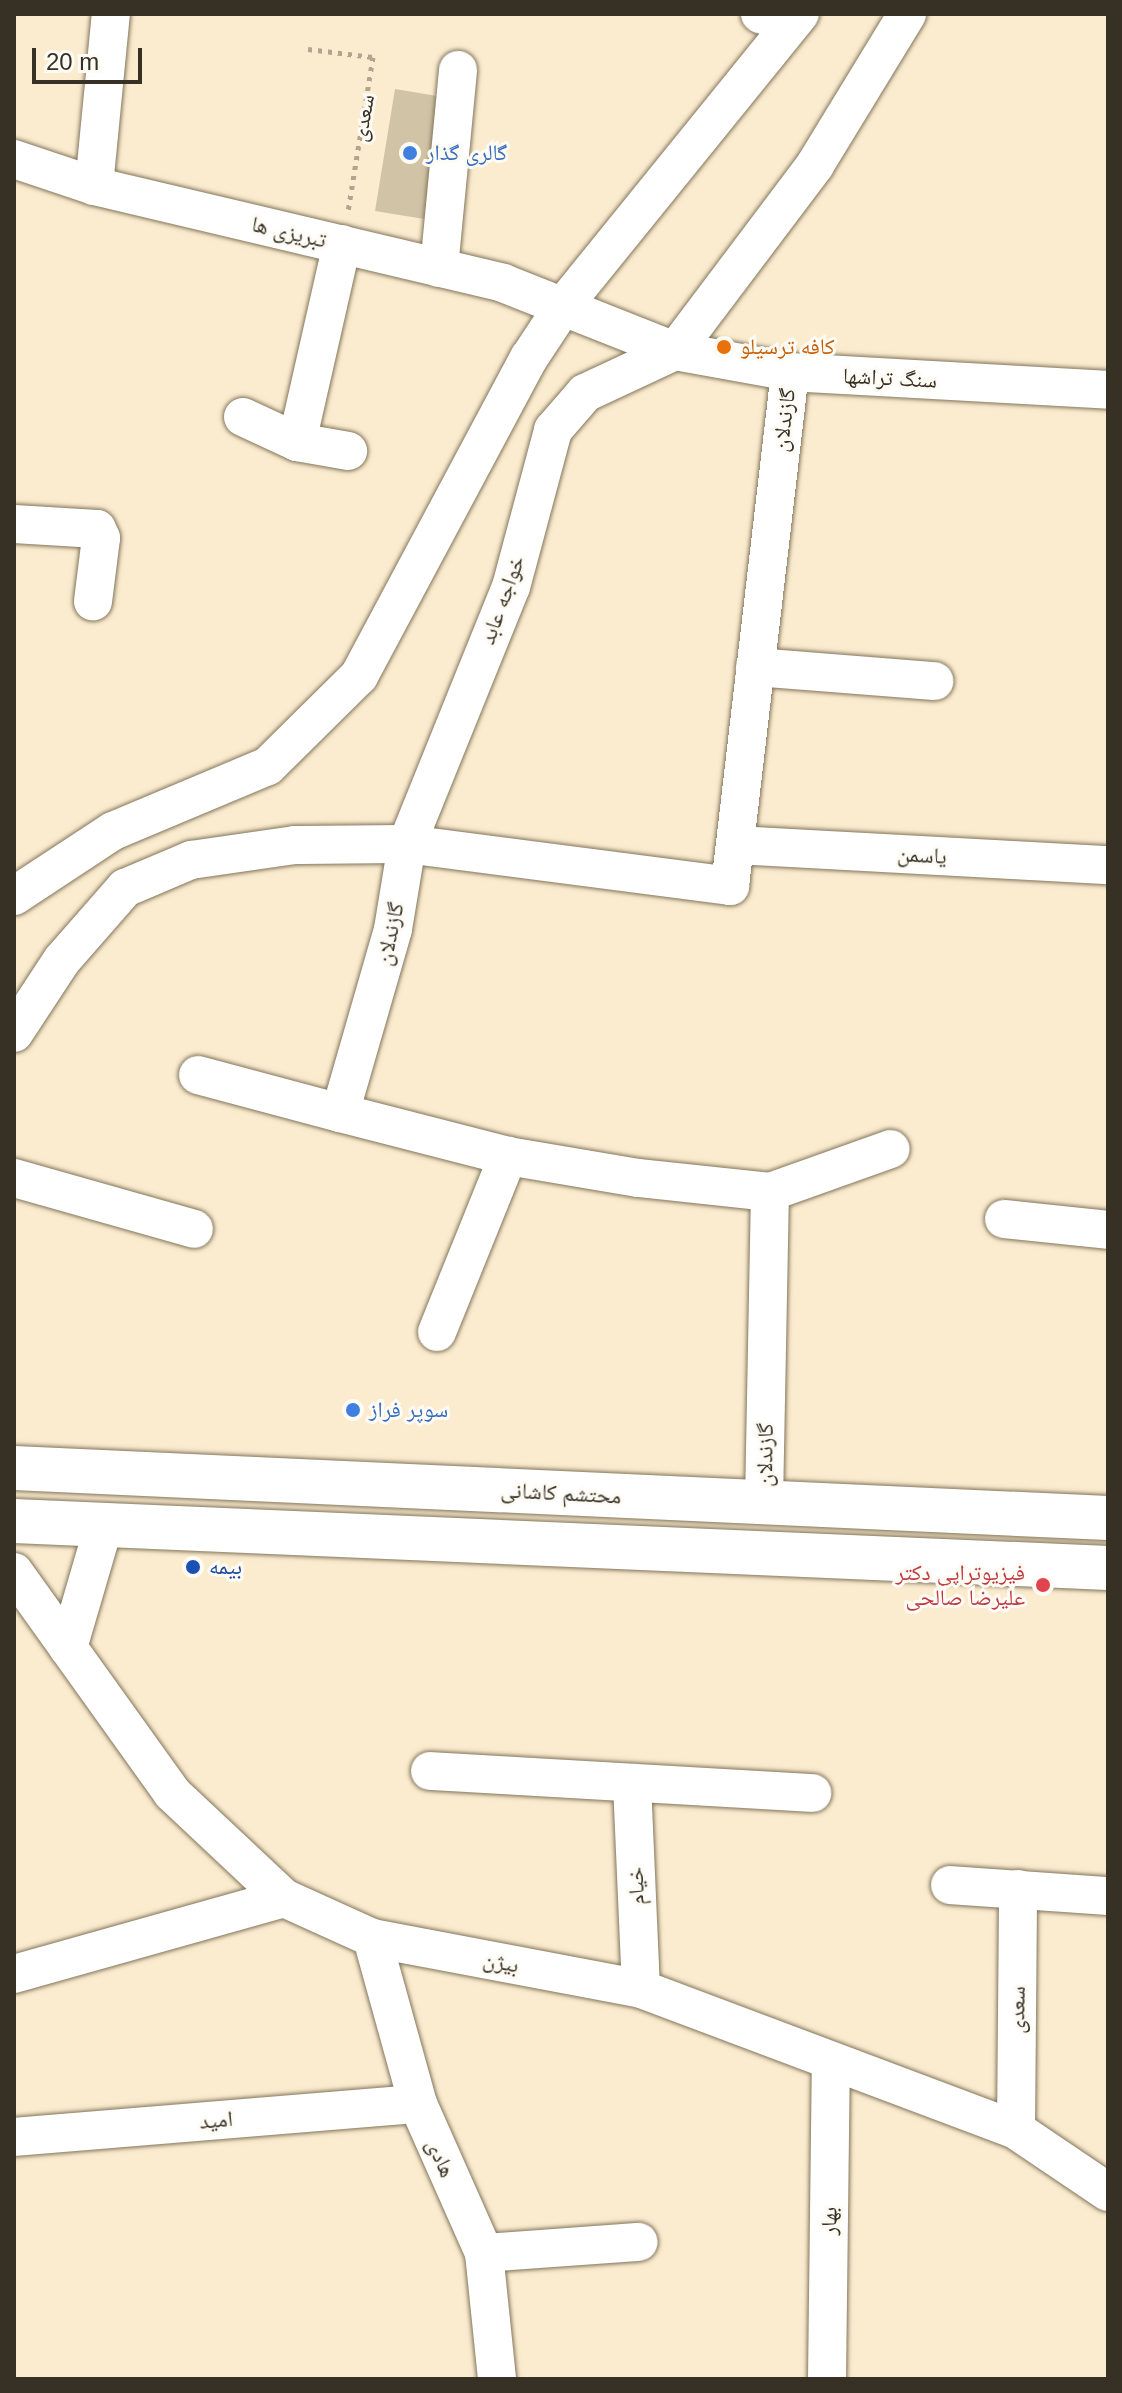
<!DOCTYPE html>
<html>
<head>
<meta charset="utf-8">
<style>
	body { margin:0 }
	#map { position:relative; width:1122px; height:2393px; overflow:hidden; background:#fbeccf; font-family:Arial,"Noto Naskh Arabic",sans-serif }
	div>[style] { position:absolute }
	.building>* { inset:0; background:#d1c3a6 }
	.path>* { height:5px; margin-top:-2.5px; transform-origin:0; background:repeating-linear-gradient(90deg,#b1a58f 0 4px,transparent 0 10px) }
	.roads { filter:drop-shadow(0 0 2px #82755b) drop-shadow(0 0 2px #82755b) }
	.street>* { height:38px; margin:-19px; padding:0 19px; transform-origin:19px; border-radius:19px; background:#fff }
	.secondary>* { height:44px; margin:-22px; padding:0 22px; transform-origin:22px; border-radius:22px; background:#fff }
	.dots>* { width:22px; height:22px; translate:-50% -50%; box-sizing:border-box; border:4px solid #fefbf5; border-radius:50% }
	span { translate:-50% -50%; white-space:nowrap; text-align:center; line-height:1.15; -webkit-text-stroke:6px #fefbf5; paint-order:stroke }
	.street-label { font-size:22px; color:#363025 }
	.shop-label { font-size:22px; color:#366cbe }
	.left { translate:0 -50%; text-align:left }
	.food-label { font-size:22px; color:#c56008 }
	.transit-label { font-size:22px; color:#164399 }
	.health-label { font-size:22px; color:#be3a42 }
	.right { translate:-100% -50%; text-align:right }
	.frame { position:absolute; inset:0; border:16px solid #363025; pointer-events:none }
	.scale { position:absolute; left:32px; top:48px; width:110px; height:36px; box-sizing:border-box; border:4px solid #363025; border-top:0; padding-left:10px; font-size:24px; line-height:28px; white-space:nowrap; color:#363025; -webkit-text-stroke:6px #fefbf5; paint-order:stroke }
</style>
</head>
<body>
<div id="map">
	<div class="building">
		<i style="clip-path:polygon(395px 89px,443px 97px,424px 219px,375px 211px)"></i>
	</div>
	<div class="path">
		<i style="left:308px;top:49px;width:65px;rotate:7deg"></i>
		<i style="left:373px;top:57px;width:156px;rotate:99.2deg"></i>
	</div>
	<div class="roads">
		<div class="street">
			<i style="left:760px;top:14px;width:2px;rotate:27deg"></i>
			<i style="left:14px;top:159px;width:84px;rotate:18.6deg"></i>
			<i style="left:94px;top:186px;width:420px;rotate:13.3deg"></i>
			<i style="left:503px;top:283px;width:185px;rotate:21.6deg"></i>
			<i style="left:675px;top:351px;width:117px;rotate:10.3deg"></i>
			<i style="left:790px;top:372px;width:319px;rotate:3.2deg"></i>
			<i style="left:94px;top:186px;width:173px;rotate:-84.4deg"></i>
			<i style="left:439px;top:268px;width:199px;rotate:-84.5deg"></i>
			<i style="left:243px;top:417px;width:60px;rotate:24.8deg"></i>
			<i style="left:297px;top:442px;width:52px;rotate:10deg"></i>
			<i style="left:297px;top:442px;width:203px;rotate:-77.2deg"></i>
			<i style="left:14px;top:524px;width:83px;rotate:3.4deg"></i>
			<i style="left:97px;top:529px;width:10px;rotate:66deg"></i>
			<i style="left:101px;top:538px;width:64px;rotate:97.2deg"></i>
			<i style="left:755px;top:667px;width:180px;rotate:4.5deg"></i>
			<i style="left:736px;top:845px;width:373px;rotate:3.1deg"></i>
			<i style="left:14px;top:896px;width:118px;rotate:-33.3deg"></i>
			<i style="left:113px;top:831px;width:168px;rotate:-22.8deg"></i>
			<i style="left:268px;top:766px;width:128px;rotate:-44.7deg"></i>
			<i style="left:359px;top:676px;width:361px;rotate:-61.9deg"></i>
			<i style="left:529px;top:358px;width:64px;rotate:-56.6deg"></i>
			<i style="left:564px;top:305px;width:375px;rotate:-51deg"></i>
			<i style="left:14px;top:1033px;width:87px;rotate:-56.7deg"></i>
			<i style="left:62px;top:960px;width:96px;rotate:-48.8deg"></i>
			<i style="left:125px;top:888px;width:72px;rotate:-23deg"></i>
			<i style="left:191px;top:860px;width:105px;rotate:-8.2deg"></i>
			<i style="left:295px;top:845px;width:112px;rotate:-0.5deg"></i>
			<i style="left:407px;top:844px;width:277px;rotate:-68deg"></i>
			<i style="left:511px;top:587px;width:163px;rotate:-75deg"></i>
			<i style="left:553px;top:430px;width:49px;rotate:-49.1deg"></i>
			<i style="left:585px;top:393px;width:99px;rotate:-25deg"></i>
			<i style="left:675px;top:351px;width:233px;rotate:-53deg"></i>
			<i style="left:815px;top:165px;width:177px;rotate:-58.6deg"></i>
			<i style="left:198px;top:1075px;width:147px;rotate:15deg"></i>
			<i style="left:14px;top:1178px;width:187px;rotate:15.8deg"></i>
			<i style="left:770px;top:1192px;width:128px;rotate:-19.6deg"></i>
			<i style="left:1004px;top:1219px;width:105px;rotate:6deg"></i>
			<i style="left:437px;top:1332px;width:190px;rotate:-68deg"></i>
			<i style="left:764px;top:1503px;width:311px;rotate:-88.9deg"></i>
			<i style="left:770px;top:1192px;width:133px;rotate:-173.9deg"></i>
			<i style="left:638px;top:1178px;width:132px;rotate:-170.4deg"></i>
			<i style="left:508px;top:1156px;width:173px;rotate:-165.6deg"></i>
			<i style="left:340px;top:1113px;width:191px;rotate:-73.9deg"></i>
			<i style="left:393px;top:929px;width:86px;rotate:-80.6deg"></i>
			<i style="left:407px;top:844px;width:326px;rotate:7.4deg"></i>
			<i style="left:730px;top:886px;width:517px;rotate:-83.34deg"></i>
			<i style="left:14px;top:1572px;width:272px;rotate:54.4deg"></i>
			<i style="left:172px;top:1793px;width:154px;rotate:43.2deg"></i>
			<i style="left:284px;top:1898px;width:97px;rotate:24.4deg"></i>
			<i style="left:372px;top:1938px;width:274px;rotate:10.7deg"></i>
			<i style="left:641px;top:1989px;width:401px;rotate:20.6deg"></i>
			<i style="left:1016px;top:2130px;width:111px;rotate:34deg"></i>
			<i style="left:68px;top:1648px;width:128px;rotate:-73.7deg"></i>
			<i style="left:430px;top:1771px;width:383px;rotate:3.3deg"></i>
			<i style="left:632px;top:1783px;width:206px;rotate:87.5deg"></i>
			<i style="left:950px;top:1885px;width:158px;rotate:4deg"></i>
			<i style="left:372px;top:1938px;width:172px;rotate:74.5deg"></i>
			<i style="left:418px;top:2104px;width:163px;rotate:66.1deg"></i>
			<i style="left:484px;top:2253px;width:127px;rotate:84.1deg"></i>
			<i style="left:14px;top:1974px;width:280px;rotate:-15.7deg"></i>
			<i style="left:1016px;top:2130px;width:241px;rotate:-89.5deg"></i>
			<i style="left:14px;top:2137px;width:405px;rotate:-4.7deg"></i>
			<i style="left:484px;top:2253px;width:155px;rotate:-4.1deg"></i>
			<i style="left:827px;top:2379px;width:315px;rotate:-89.3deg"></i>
		</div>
		<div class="secondary">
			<i style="left:14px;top:1468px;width:1095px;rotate:2.62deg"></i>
			<i style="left:14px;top:1521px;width:1095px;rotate:2.46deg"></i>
		</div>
	</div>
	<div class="dots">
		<i style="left:410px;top:153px;background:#3f7fe0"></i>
		<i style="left:724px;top:347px;background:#e8710a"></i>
		<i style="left:353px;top:1410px;background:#3f7fe0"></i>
		<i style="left:193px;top:1567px;background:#1a4fb4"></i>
		<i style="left:1043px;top:1585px;background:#e0444e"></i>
	</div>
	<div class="street-label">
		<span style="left:363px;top:118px;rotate:-80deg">سعدی</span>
		<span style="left:289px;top:232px;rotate:13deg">تبریزی ها</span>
		<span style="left:890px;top:378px;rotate:3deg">سنگ تراشها</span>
		<span style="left:784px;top:420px;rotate:-83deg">گازندلان</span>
		<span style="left:502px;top:600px;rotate:-70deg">خواجه عابد</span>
		<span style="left:922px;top:855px;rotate:3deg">یاسمن</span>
		<span style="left:390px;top:934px;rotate:-78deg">گازندلان</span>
		<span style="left:765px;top:1455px;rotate:-89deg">گازندلان</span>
		<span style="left:561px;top:1493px;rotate:3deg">محتشم کاشانی</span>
		<span style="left:636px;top:1886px;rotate:-93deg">خیام</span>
		<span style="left:501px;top:1962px;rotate:11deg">بیژن</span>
		<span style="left:1017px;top:2010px;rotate:-89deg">سعدی</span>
		<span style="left:216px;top:2120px;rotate:-5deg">امید</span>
		<span style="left:441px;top:2158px;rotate:66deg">هادی</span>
		<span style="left:829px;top:2221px;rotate:-89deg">بهار</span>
	</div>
	<div class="shop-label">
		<span class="left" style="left:426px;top:153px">گالری گذار</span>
		<span class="left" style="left:369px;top:1410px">سوپر فراز</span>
	</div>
	<div class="food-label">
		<span class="left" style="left:740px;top:347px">کافه ترسیلو</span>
	</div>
	<div class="transit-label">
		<span class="left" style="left:209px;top:1567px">بیمه</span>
	</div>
	<div class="health-label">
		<span class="right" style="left:1025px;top:1585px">فیزیوتراپی دکتر<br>علیرضا صالحی</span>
	</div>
	<div class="frame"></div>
	<div class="scale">20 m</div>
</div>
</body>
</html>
